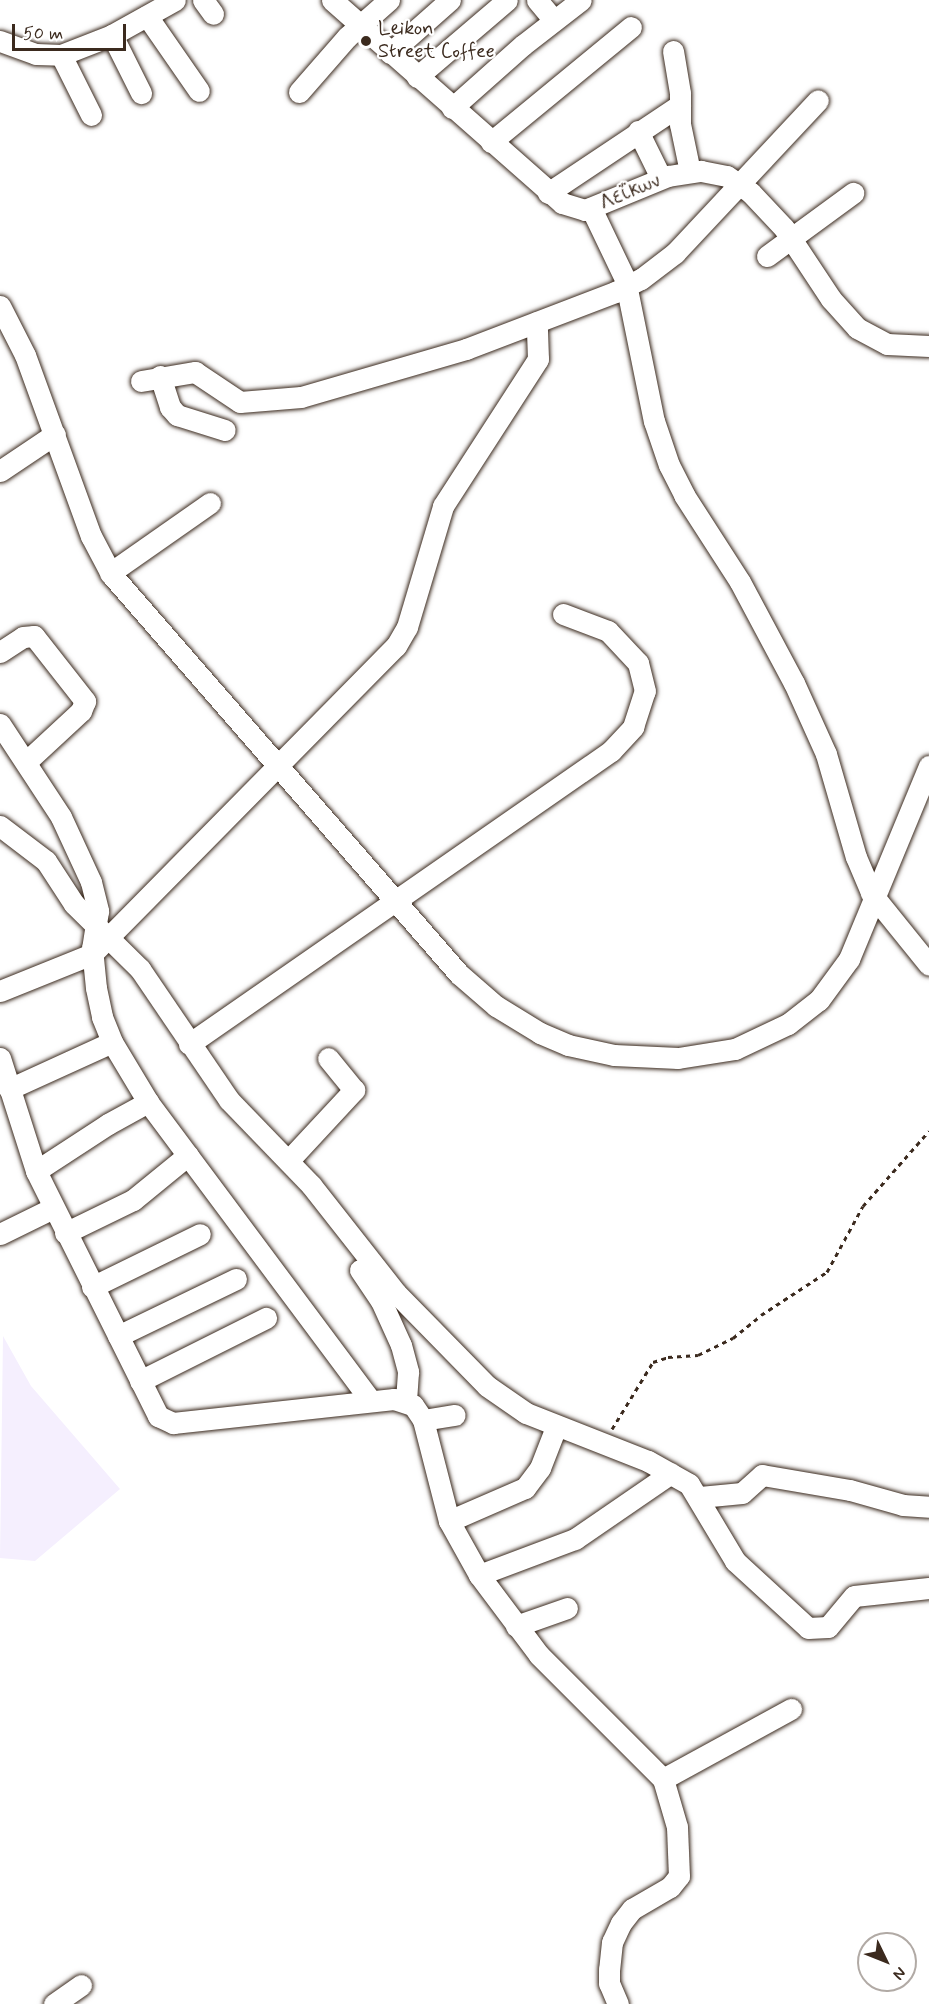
<!DOCTYPE html>
<html>
<head>
<meta charset="utf-8">
<style>
	body { margin:0 }
	#map { position:relative; width:929px; height:2004px; overflow:hidden; background:#fff; font-family:Mynerve,sans-serif }
	div>[style] { position:absolute }
	.built>* { inset:0; background:#f5effe }
	.path>* { height:3px; margin-top:-1.5px; transform-origin:0; background:repeating-linear-gradient(90deg,#3b2a1e 0 4.5px,transparent 0 9px) }
	.roads { filter:drop-shadow(0 0 2px #3b2a1e) drop-shadow(0 0 2px #3b2a1e) }
	.minor>* { height:21px; margin:-10.5px; padding:0 10.5px; transform-origin:10.5px; border-radius:10.5px; background:#fff }
	.dots>* { width:16px; height:16px; translate:-50% -50%; box-sizing:border-box; border:3px solid #fff; border-radius:50% }
	span { translate:-50% -50%; white-space:nowrap; text-align:center; line-height:1.15; -webkit-text-stroke:4.5px #fff; paint-order:stroke }
	.poi-label { font-size:20px; color:#3b2a1e }
	.left { translate:0 -50%; text-align:left }
	.street-label { font-size:20px; color:#3b2a1e }
	.north { position:absolute; left:857px; top:1932px; width:60px; height:60px; box-sizing:border-box; background:#fff; border:2px solid #b1aaa5; border-radius:50%; rotate:133deg; font-size:16px; font-weight:700; line-height:24px; text-align:center; color:#3b2a1e }
	.north::after { content:''; display:block; margin:auto; width:21px; height:27px; background:#3b2a1e; clip-path:polygon(50% 0,100% 100%,50% 72%,0 100%) }
	.scale { position:absolute; left:12px; top:24px; width:114px; height:27px; box-sizing:border-box; border:3px solid #3b2a1e; border-top:0; padding-left:8px; font-size:18px; line-height:21px; white-space:nowrap; color:#3b2a1e; -webkit-text-stroke:4px #fff; paint-order:stroke }
</style>
</head>
<body>
<div id="map">
	<div class="built">
		<i style="clip-path:polygon(3px 1336px,31px 1386px,120px 1489px,35px 1561px,0 1558px)"></i>
	</div>
	<div class="path">
		<i style="left:612px;top:1429px;width:79px;rotate:-58.5deg"></i>
		<i style="left:653px;top:1362px;width:16px;rotate:-18deg"></i>
		<i style="left:668px;top:1357px;width:30px;rotate:-4deg"></i>
		<i style="left:698px;top:1355px;width:39px;rotate:-26deg"></i>
		<i style="left:733px;top:1338px;width:36px;rotate:-39deg"></i>
		<i style="left:761px;top:1315px;width:79px;rotate:-33.1deg"></i>
		<i style="left:827px;top:1272px;width:75px;rotate:-61.4deg"></i>
		<i style="left:863px;top:1206px;width:100px;rotate:-48.7deg"></i>
	</div>
	<div class="roads">
		<div class="minor">
			<i style="left:203px;top:0;width:17px;rotate:54deg"></i>
			<i style="left:332px;top:0;width:307px;rotate:41.4deg"></i>
			<i style="left:562px;top:203px;width:24px;rotate:17deg"></i>
			<i style="left:585px;top:210px;width:90px;rotate:-22.3deg"></i>
			<i style="left:668px;top:176px;width:33px;rotate:-9deg"></i>
			<i style="left:701px;top:171px;width:26px;rotate:11deg"></i>
			<i style="left:727px;top:176px;width:29px;rotate:35deg"></i>
			<i style="left:751px;top:193px;width:48px;rotate:46.7deg"></i>
			<i style="left:784px;top:228px;width:85px;rotate:56.5deg"></i>
			<i style="left:831px;top:299px;width:39px;rotate:48deg"></i>
			<i style="left:857px;top:328px;width:34px;rotate:28deg"></i>
			<i style="left:887px;top:344px;width:42px;rotate:2.7deg"></i>
			<i style="left:537px;top:0;width:25px;rotate:50deg"></i>
			<i style="left:147px;top:16px;width:91px;rotate:55.3deg"></i>
			<i style="left:112px;top:35px;width:65px;rotate:63.4deg"></i>
			<i style="left:0;top:41px;width:38px;rotate:20deg"></i>
			<i style="left:36px;top:54px;width:25px;rotate:2deg"></i>
			<i style="left:61px;top:55px;width:55px;rotate:-21.4deg"></i>
			<i style="left:112px;top:35px;width:72px;rotate:-29.1deg"></i>
			<i style="left:673px;top:51px;width:43px;rotate:80.5deg"></i>
			<i style="left:680px;top:93px;width:31px;rotate:90deg"></i>
			<i style="left:680px;top:124px;width:49px;rotate:78.2deg"></i>
			<i style="left:390px;top:53px;width:80px;rotate:-41.5deg"></i>
			<i style="left:61px;top:55px;width:67px;rotate:63.4deg"></i>
			<i style="left:417px;top:77px;width:118px;rotate:-40.5deg"></i>
			<i style="left:299px;top:92px;width:73px;rotate:-48.9deg"></i>
			<i style="left:347px;top:37px;width:56px;rotate:-41.4deg"></i>
			<i style="left:452px;top:108px;width:95px;rotate:-41.6deg"></i>
			<i style="left:523px;top:45px;width:73px;rotate:-37.8deg"></i>
			<i style="left:638px;top:131px;width:52px;rotate:63.9deg"></i>
			<i style="left:491px;top:142px;width:181px;rotate:-39.4deg"></i>
			<i style="left:548px;top:193px;width:159px;rotate:-33.7deg"></i>
			<i style="left:591px;top:208px;width:79px;rotate:64.4deg"></i>
			<i style="left:625px;top:279px;width:145px;rotate:78.5deg"></i>
			<i style="left:654px;top:421px;width:46px;rotate:71.2deg"></i>
			<i style="left:669px;top:465px;width:34px;rotate:63deg"></i>
			<i style="left:684px;top:495px;width:103px;rotate:57.2deg"></i>
			<i style="left:740px;top:582px;width:115px;rotate:61.9deg"></i>
			<i style="left:794px;top:683px;width:78px;rotate:65.7deg"></i>
			<i style="left:826px;top:754px;width:107px;rotate:73.8deg"></i>
			<i style="left:856px;top:857px;width:39px;rotate:67deg"></i>
			<i style="left:871px;top:893px;width:92px;rotate:51.1deg"></i>
			<i style="left:767px;top:256px;width:107px;rotate:-36.2deg"></i>
			<i style="left:0;top:306px;width:55px;rotate:63deg"></i>
			<i style="left:25px;top:355px;width:193px;rotate:70deg"></i>
			<i style="left:91px;top:536px;width:43px;rotate:62.2deg"></i>
			<i style="left:111px;top:574px;width:530px;rotate:48.98deg"></i>
			<i style="left:459px;top:974px;width:49px;rotate:40.9deg"></i>
			<i style="left:496px;top:1006px;width:52px;rotate:31.5deg"></i>
			<i style="left:540px;top:1033px;width:30px;rotate:23deg"></i>
			<i style="left:568px;top:1045px;width:47px;rotate:12.3deg"></i>
			<i style="left:614px;top:1055px;width:64px;rotate:2.7deg"></i>
			<i style="left:678px;top:1058px;width:58px;rotate:-9deg"></i>
			<i style="left:735px;top:1049px;width:59px;rotate:-25.3deg"></i>
			<i style="left:788px;top:1024px;width:39px;rotate:-38deg"></i>
			<i style="left:819px;top:1000px;width:51px;rotate:-53.8deg"></i>
			<i style="left:849px;top:959px;width:209px;rotate:-67.5deg"></i>
			<i style="left:160px;top:376px;width:33px;rotate:72deg"></i>
			<i style="left:170px;top:407px;width:11px;rotate:49deg"></i>
			<i style="left:177px;top:415px;width:50px;rotate:17.4deg"></i>
			<i style="left:141px;top:381px;width:55px;rotate:-9.5deg"></i>
			<i style="left:195px;top:372px;width:54px;rotate:33.7deg"></i>
			<i style="left:240px;top:402px;width:61px;rotate:-4.7deg"></i>
			<i style="left:301px;top:397px;width:172px;rotate:-16.2deg"></i>
			<i style="left:466px;top:349px;width:160px;rotate:-20.9deg"></i>
			<i style="left:615px;top:292px;width:29px;rotate:-27deg"></i>
			<i style="left:641px;top:279px;width:43px;rotate:-37.4deg"></i>
			<i style="left:675px;top:253px;width:209px;rotate:-46.9deg"></i>
			<i style="left:0;top:471px;width:66px;rotate:-33.9deg"></i>
			<i style="left:110px;top:573px;width:122px;rotate:-35deg"></i>
			<i style="left:0;top:652px;width:27px;rotate:-33deg"></i>
			<i style="left:23px;top:637px;width:11px;rotate:-5deg"></i>
			<i style="left:34px;top:636px;width:83px;rotate:51.9deg"></i>
			<i style="left:85px;top:701px;width:11px;rotate:112deg"></i>
			<i style="left:81px;top:711px;width:75px;rotate:137.2deg"></i>
			<i style="left:0;top:724px;width:111px;rotate:56.7deg"></i>
			<i style="left:61px;top:817px;width:72px;rotate:65.2deg"></i>
			<i style="left:91px;top:882px;width:30px;rotate:76deg"></i>
			<i style="left:98px;top:911px;width:37px;rotate:99deg"></i>
			<i style="left:92px;top:948px;width:40px;rotate:84.3deg"></i>
			<i style="left:96px;top:988px;width:30px;rotate:78deg"></i>
			<i style="left:102px;top:1017px;width:27px;rotate:68deg"></i>
			<i style="left:112px;top:1042px;width:70px;rotate:59deg"></i>
			<i style="left:148px;top:1102px;width:373px;rotate:53.3deg"></i>
			<i style="left:0;top:826px;width:58px;rotate:37.3deg"></i>
			<i style="left:46px;top:861px;width:51px;rotate:56.9deg"></i>
			<i style="left:74px;top:904px;width:93px;rotate:44.6deg"></i>
			<i style="left:140px;top:969px;width:158px;rotate:55.8deg"></i>
			<i style="left:229px;top:1100px;width:118px;rotate:46deg"></i>
			<i style="left:311px;top:1185px;width:137px;rotate:51.8deg"></i>
			<i style="left:396px;top:1293px;width:130px;rotate:45.6deg"></i>
			<i style="left:487px;top:1386px;width:47px;rotate:34.7deg"></i>
			<i style="left:526px;top:1413px;width:131px;rotate:21.5deg"></i>
			<i style="left:648px;top:1461px;width:47px;rotate:29.3deg"></i>
			<i style="left:689px;top:1484px;width:90px;rotate:59.1deg"></i>
			<i style="left:735px;top:1561px;width:99px;rotate:42.5deg"></i>
			<i style="left:808px;top:1628px;width:20px;rotate:-3deg"></i>
			<i style="left:828px;top:1627px;width:40px;rotate:-50deg"></i>
			<i style="left:854px;top:1596px;width:75px;rotate:-6.1deg"></i>
			<i style="left:0;top:991px;width:99px;rotate:-21.9deg"></i>
			<i style="left:92px;top:954px;width:433px;rotate:-45.4deg"></i>
			<i style="left:396px;top:646px;width:22px;rotate:-60deg"></i>
			<i style="left:407px;top:627px;width:126px;rotate:-73.4deg"></i>
			<i style="left:443px;top:506px;width:175px;rotate:-57.1deg"></i>
			<i style="left:538px;top:359px;width:37px;rotate:-92deg"></i>
			<i style="left:189px;top:1044px;width:514px;rotate:-34.77deg"></i>
			<i style="left:611px;top:751px;width:33px;rotate:-47deg"></i>
			<i style="left:633px;top:727px;width:38px;rotate:-72deg"></i>
			<i style="left:645px;top:691px;width:29px;rotate:-104deg"></i>
			<i style="left:638px;top:663px;width:44px;rotate:-133.2deg"></i>
			<i style="left:608px;top:631px;width:48px;rotate:-159.3deg"></i>
			<i style="left:0;top:1058px;width:119px;rotate:72.3deg"></i>
			<i style="left:36px;top:1171px;width:274px;rotate:63.5deg"></i>
			<i style="left:158px;top:1416px;width:17px;rotate:25deg"></i>
			<i style="left:173px;top:1423px;width:222px;rotate:-6.2deg"></i>
			<i style="left:394px;top:1399px;width:20px;rotate:18deg"></i>
			<i style="left:413px;top:1405px;width:18px;rotate:56deg"></i>
			<i style="left:423px;top:1420px;width:104px;rotate:75.6deg"></i>
			<i style="left:449px;top:1521px;width:62px;rotate:60.9deg"></i>
			<i style="left:479px;top:1575px;width:100px;rotate:53.1deg"></i>
			<i style="left:539px;top:1655px;width:175px;rotate:45deg"></i>
			<i style="left:663px;top:1779px;width:50px;rotate:73.7deg"></i>
			<i style="left:677px;top:1827px;width:49px;rotate:87.7deg"></i>
			<i style="left:679px;top:1876px;width:14px;rotate:129deg"></i>
			<i style="left:670px;top:1887px;width:44px;rotate:149.9deg"></i>
			<i style="left:632px;top:1909px;width:18px;rotate:128deg"></i>
			<i style="left:621px;top:1923px;width:21px;rotate:115deg"></i>
			<i style="left:612px;top:1942px;width:27px;rotate:96deg"></i>
			<i style="left:609px;top:1969px;width:14px;rotate:90deg"></i>
			<i style="left:609px;top:1983px;width:23px;rotate:67deg"></i>
			<i style="left:9px;top:1089px;width:113px;rotate:-24.5deg"></i>
			<i style="left:289px;top:1160px;width:96px;rotate:-47.1deg"></i>
			<i style="left:354px;top:1090px;width:41px;rotate:-129.1deg"></i>
			<i style="left:36px;top:1171px;width:86px;rotate:-33.1deg"></i>
			<i style="left:108px;top:1124px;width:46px;rotate:-28.8deg"></i>
			<i style="left:65px;top:1233px;width:76px;rotate:-25.9deg"></i>
			<i style="left:133px;top:1200px;width:71px;rotate:-39.3deg"></i>
			<i style="left:0;top:1234px;width:59px;rotate:-26.1deg"></i>
			<i style="left:360px;top:1270px;width:37px;rotate:56deg"></i>
			<i style="left:381px;top:1301px;width:48px;rotate:65.6deg"></i>
			<i style="left:401px;top:1345px;width:28px;rotate:75deg"></i>
			<i style="left:408px;top:1372px;width:30px;rotate:94deg"></i>
			<i style="left:92px;top:1287px;width:120px;rotate:-26.1deg"></i>
			<i style="left:118px;top:1336px;width:131px;rotate:-25.8deg"></i>
			<i style="left:140px;top:1381px;width:141px;rotate:-26.6deg"></i>
			<i style="left:423px;top:1420px;width:32px;rotate:-9deg"></i>
			<i style="left:700px;top:1497px;width:42px;rotate:-5.4deg"></i>
			<i style="left:742px;top:1493px;width:27px;rotate:-42deg"></i>
			<i style="left:762px;top:1475px;width:89px;rotate:9.7deg"></i>
			<i style="left:850px;top:1490px;width:55px;rotate:15.8deg"></i>
			<i style="left:903px;top:1505px;width:26px;rotate:4deg"></i>
			<i style="left:449px;top:1521px;width:83px;rotate:-23.5deg"></i>
			<i style="left:525px;top:1488px;width:25px;rotate:-53deg"></i>
			<i style="left:540px;top:1468px;width:44px;rotate:-68.7deg"></i>
			<i style="left:479px;top:1575px;width:103px;rotate:-20.6deg"></i>
			<i style="left:575px;top:1539px;width:116px;rotate:-34.5deg"></i>
			<i style="left:516px;top:1626px;width:54px;rotate:-19.4deg"></i>
			<i style="left:663px;top:1779px;width:146px;rotate:-28.7deg"></i>
			<i style="left:54px;top:2004px;width:33px;rotate:-35deg"></i>
		</div>
	</div>
	<div class="dots">
		<i style="left:366px;top:41px;background:#3b2a1e"></i>
	</div>
	<div class="poi-label">
		<span class="left" style="left:378px;top:40px">Leikon<br>Street Coffee</span>
	</div>
	<div class="street-label">
		<span style="left:630px;top:192px;rotate:-23deg">Λεΐκων</span>
	</div>
	<div class="north">N</div>
	<div class="scale">50 m</div>
</div>
</body>
</html>
